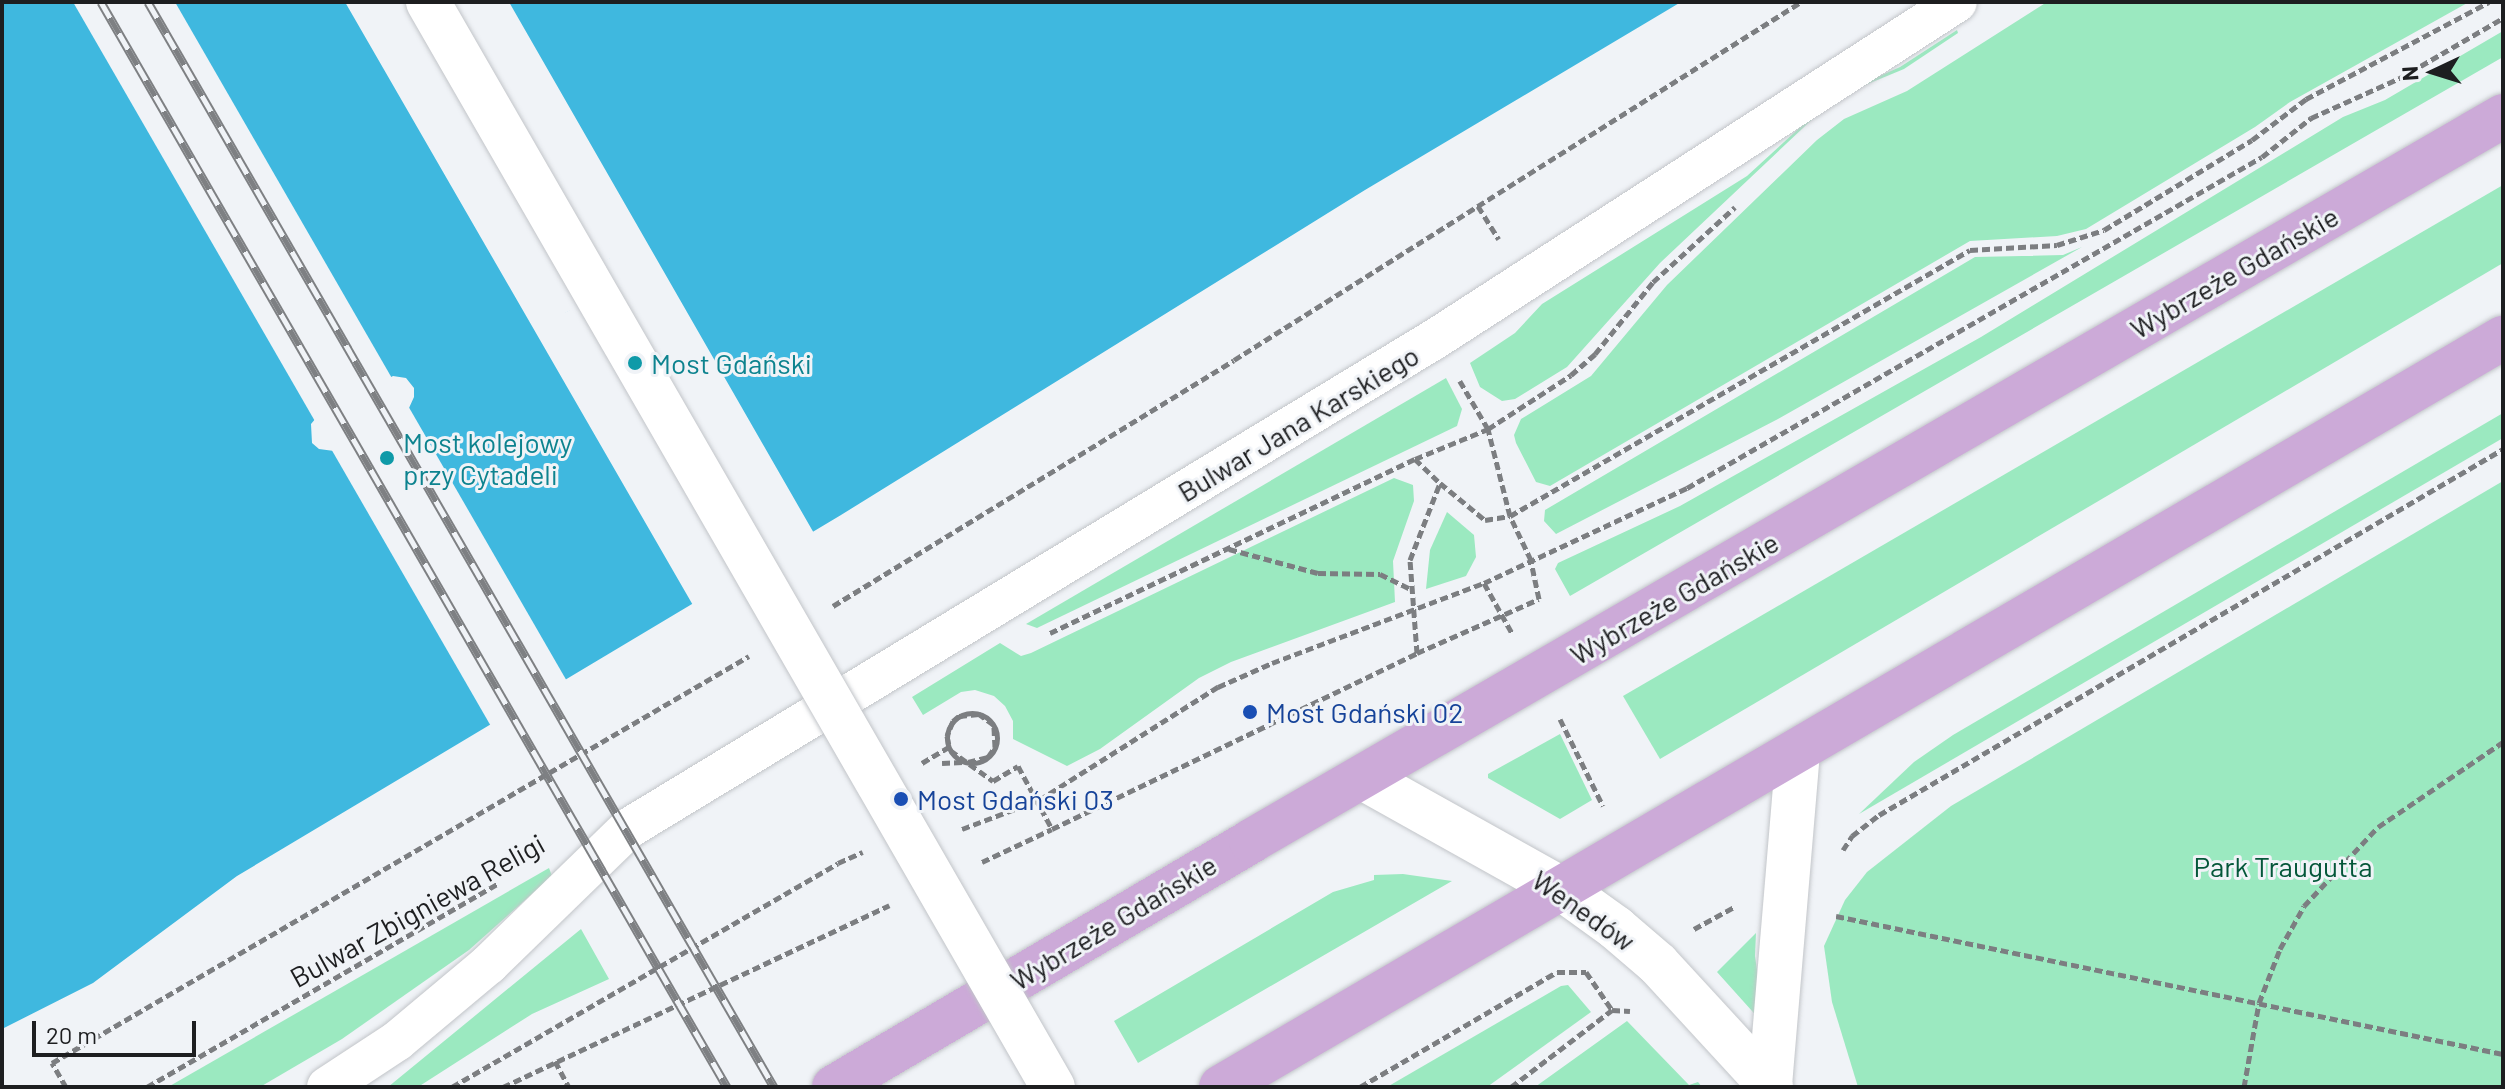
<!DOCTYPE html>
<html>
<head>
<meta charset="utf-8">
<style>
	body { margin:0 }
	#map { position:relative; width:2505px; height:1089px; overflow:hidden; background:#f0f3f7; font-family:Barlow,sans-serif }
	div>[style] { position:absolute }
	.green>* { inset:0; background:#9be9c0 }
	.water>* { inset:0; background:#3fb8df }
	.pier>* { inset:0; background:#f0f3f7 }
	.path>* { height:5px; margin-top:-2.5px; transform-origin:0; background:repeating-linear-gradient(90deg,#7c7e81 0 8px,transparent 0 12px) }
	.roads { filter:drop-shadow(0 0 2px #c2c5c9) drop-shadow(0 0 2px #c2c5c9) }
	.pedestrian>* { height:40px; margin:-20px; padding:0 20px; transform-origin:20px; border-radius:20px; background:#fff }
	.minor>* { height:44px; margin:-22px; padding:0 22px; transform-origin:22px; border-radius:22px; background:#fff }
	.primary>* { height:44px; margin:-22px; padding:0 22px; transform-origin:22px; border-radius:22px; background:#ccaad8 }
	.tram>* { height:2px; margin:-1px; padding:0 1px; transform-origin:1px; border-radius:1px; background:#7e8083 }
	.rail>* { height:9px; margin-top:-4.5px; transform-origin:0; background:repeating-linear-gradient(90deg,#f0f3f7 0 18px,#7e8083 0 36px); box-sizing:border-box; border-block:2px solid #7e8083 }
	.path-bridge>* { height:5px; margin-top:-2.5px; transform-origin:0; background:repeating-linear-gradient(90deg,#7c7e81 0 8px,transparent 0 12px) }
	.path-bridge>.ring { margin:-2.5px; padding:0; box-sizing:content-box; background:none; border:5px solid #7c7e81; border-radius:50% }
	.bridges { filter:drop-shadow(0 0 2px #c2c5c9) drop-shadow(0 0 2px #c2c5c9) }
	.secondary-bridge>* { height:44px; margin:-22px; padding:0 22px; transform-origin:22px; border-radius:22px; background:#fff }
	.dots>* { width:22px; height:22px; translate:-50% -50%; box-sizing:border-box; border:4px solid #f0f3f7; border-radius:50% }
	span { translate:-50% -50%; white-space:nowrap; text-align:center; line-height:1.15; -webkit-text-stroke:6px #f0f3f7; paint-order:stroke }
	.street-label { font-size:28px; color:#1d1e20 }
	.culture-label { font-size:28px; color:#0d838f }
	.left { translate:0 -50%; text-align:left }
	.transit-label { font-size:28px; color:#164399 }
	.park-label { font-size:28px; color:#045739 }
	.frame { position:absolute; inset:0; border:4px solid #1d1e20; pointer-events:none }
	.north { position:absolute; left:2393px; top:32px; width:80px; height:80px; -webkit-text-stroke:6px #f0f3f7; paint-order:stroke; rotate:266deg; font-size:22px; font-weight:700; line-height:32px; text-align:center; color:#1d1e20 }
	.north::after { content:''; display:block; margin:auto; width:28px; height:36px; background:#1d1e20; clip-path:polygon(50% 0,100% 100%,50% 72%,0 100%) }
	.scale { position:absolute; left:32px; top:1021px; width:164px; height:36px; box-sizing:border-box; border:4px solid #1d1e20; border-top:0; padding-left:10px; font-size:24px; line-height:28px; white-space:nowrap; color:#1d1e20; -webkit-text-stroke:6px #f0f3f7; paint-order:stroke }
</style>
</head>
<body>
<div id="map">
	<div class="green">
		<i style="clip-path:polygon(2047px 2px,2469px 2px,2290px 102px,2255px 127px,2086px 229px,2057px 236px,1970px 241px,1550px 486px,1536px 482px,1516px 443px,1514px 435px,1521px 419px,1591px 376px,1667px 285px,1817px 140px,1844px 119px,1907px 91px)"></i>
		<i style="clip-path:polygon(1957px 30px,1958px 33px,1904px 69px,1858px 88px,1821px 111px,1660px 263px,1567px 367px,1515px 399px,1502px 401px,1480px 387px,1470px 363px,1515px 333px,1542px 304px,1747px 176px,1820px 109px,1852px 88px,1900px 67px)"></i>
		<i style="clip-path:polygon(2503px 31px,2503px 57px,1570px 596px,1555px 569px,1558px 563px,1680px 506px,1981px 337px,2343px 117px,2385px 100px)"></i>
		<i style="clip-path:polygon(2503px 185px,2503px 263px,1660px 759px,1623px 696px)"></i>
		<i style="clip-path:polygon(2082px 247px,1778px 419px,1556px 534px,1544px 521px,1545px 510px,1975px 257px,2063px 255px)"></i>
		<i style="clip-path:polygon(1446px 378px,1462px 409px,1457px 426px,1037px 628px,1026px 624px)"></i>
		<i style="clip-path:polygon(2503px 413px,2503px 438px,1859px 814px,1914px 762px,1953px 735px)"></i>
		<i style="clip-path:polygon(1394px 478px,1413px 485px,1414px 501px,1393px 561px,1395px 602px,1231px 662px,1199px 678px,1100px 749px,1067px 766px,1013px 739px,1013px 721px,1005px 706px,994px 696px,975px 690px,961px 692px,923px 715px,912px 697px,1000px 643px,1021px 656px,1031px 653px)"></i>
		<i style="clip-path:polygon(2503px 481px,2503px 1087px,1858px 1087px,1832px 1002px,1824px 946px,1845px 900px,1867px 872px,1951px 806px)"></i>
		<i style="clip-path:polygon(1447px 512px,1474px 535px,1476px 557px,1466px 576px,1426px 589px,1430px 550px)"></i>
		<i style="clip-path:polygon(1560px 734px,1592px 800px,1560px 819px,1488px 778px,1488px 774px)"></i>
		<i style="clip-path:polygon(549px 868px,552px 876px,469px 950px,342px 1039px,260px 1087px,168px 1087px)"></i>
		<i style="clip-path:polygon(1403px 874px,1452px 881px,1138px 1063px,1114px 1021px,1333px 892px,1374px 880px,1374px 875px)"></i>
		<i style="clip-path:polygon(581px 929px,609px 979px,532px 1014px,418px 1087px,388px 1087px)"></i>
		<i style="clip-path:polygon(1756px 933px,1755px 956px,1764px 1018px,1761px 1021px,1717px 972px)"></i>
		<i style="clip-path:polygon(1568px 985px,1591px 1012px,1487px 1087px,1387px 1087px,1561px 986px)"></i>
		<i style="clip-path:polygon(1627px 1021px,1689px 1085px,1698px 1082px,1702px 1087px,1535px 1087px)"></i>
	</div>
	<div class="water">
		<i style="clip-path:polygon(evenodd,2px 2px,1681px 2px,1365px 190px,841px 515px,237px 876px,93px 983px,2px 1029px,2px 2px,618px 254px,631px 263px,628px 281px,553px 319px,540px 308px,549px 289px,618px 254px,2px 2px,393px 376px,406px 378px,414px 388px,414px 397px,409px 408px,334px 451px,319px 449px,312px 443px,311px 424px,316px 418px,393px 376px)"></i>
	</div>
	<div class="pier">
		<i style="clip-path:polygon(73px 2px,175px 2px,393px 380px,316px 423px)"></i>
		<i style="clip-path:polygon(evenodd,345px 2px,509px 2px,815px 535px,694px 607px,345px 2px,611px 258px,626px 261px,624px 279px,566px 312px,553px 315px,547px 312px,545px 300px,551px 292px,611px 258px)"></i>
		<i style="clip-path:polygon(407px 404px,568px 683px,492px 728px,330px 447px)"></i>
	</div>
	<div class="path">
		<i style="left:1478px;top:206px;width:39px;rotate:58deg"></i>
		<i style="left:1415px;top:459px;width:35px;rotate:44deg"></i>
		<i style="left:1229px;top:549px;width:92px;rotate:15.1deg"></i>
		<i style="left:1318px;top:573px;width:62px;rotate:0.9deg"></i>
		<i style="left:1380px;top:574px;width:34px;rotate:26deg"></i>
		<i style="left:1484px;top:583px;width:57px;rotate:60.8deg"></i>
		<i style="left:833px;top:606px;width:470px;rotate:-31.5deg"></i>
		<i style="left:1234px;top:360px;width:671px;rotate:-32.27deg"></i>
		<i style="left:1050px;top:633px;width:404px;rotate:-25.5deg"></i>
		<i style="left:1415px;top:459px;width:79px;rotate:-22.3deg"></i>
		<i style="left:1488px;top:429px;width:99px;rotate:-33deg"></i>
		<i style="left:1571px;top:375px;width:32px;rotate:-41deg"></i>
		<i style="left:1595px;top:354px;width:92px;rotate:-51.1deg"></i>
		<i style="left:1653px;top:282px;width:111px;rotate:-42.4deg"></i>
		<i style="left:1417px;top:653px;width:93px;rotate:-94.3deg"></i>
		<i style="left:1410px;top:560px;width:83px;rotate:-68.7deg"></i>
		<i style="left:1440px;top:483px;width:58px;rotate:39.4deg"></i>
		<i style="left:1485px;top:520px;width:25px;rotate:-9deg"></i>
		<i style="left:1510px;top:516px;width:531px;rotate:-30.04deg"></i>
		<i style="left:1970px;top:250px;width:87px;rotate:-3.3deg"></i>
		<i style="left:2057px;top:245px;width:49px;rotate:-17.7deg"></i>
		<i style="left:2104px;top:230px;width:173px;rotate:-31.3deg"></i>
		<i style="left:2252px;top:140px;width:68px;rotate:-37.2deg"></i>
		<i style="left:2306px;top:99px;width:207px;rotate:-27.9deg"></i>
		<i style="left:1560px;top:719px;width:97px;rotate:63.7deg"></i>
		<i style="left:968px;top:762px;width:21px;rotate:-14deg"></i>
		<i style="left:988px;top:757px;width:12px;rotate:-55deg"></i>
		<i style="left:995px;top:747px;width:22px;rotate:-93deg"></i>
		<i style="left:994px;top:725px;width:19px;rotate:-144deg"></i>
		<i style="left:979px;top:714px;width:20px;rotate:174deg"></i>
		<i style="left:959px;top:716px;width:8px;rotate:140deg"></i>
		<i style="left:953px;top:721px;width:16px;rotate:112deg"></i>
		<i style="left:947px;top:736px;width:14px;rotate:78deg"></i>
		<i style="left:950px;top:750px;width:53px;rotate:35.8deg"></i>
		<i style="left:993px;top:781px;width:29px;rotate:-31deg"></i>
		<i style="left:1018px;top:766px;width:72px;rotate:61.6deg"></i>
		<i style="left:1052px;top:829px;width:405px;rotate:-25.7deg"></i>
		<i style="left:1417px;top:653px;width:133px;rotate:-23.9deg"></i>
		<i style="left:1539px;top:599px;width:40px;rotate:-102deg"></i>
		<i style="left:1531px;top:560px;width:49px;rotate:-115.5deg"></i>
		<i style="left:1510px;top:516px;width:90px;rotate:-104.2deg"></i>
		<i style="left:1488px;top:429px;width:56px;rotate:-120.3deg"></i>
		<i style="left:922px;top:763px;width:31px;rotate:-31deg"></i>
		<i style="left:962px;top:829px;width:82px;rotate:-20.6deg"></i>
		<i style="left:1039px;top:800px;width:212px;rotate:-32.3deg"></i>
		<i style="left:1218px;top:687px;width:59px;rotate:-24deg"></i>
		<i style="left:1272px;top:663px;width:227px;rotate:-20.7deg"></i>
		<i style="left:1484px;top:583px;width:224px;rotate:-25.1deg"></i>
		<i style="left:1687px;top:488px;width:663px;rotate:-29.93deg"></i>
		<i style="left:2262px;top:157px;width:63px;rotate:-38.5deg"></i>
		<i style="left:2311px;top:118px;width:98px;rotate:-24.2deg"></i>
		<i style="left:2400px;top:78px;width:119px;rotate:-30.2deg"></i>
		<i style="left:1843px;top:850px;width:17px;rotate:-57deg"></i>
		<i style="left:1852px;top:836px;width:34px;rotate:-38deg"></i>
		<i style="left:1879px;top:815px;width:723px;rotate:-30.39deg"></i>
		<i style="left:982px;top:862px;width:77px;rotate:-25.2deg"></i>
		<i style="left:1836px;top:916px;width:681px;rotate:11.69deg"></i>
		<i style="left:1694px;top:929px;width:46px;rotate:-28.8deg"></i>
		<i style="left:555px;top:1061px;width:30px;rotate:62deg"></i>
		<i style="left:66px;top:1087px;width:28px;rotate:-120deg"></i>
		<i style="left:52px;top:1063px;width:807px;rotate:-30.28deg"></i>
		<i style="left:147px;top:1087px;width:407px;rotate:-30.1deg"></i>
		<i style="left:452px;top:1087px;width:446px;rotate:-30.1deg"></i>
		<i style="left:838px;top:863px;width:27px;rotate:-24deg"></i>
		<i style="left:503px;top:1087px;width:427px;rotate:-25.2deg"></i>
		<i style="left:1360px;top:1087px;width:228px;rotate:-30.3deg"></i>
		<i style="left:1557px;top:972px;width:29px"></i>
		<i style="left:1586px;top:972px;width:46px;rotate:55.6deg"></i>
		<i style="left:1612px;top:1010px;width:18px;rotate:3deg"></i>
		<i style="left:1511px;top:1087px;width:127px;rotate:-37.3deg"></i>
		<i style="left:2244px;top:1087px;width:85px;rotate:-79.9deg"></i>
		<i style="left:2259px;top:1003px;width:58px;rotate:-68.7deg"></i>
		<i style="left:2280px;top:949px;width:49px;rotate:-60.8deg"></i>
		<i style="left:2304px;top:906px;width:108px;rotate:-46.9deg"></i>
		<i style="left:2378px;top:827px;width:151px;rotate:-34.2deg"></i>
	</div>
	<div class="roads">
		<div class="pedestrian">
			<i style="left:327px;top:1087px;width:84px;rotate:-33.3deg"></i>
			<i style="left:397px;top:1041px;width:120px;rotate:-39.9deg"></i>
			<i style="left:489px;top:964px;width:195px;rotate:-44.2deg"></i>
			<i style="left:629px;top:828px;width:943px;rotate:-31.25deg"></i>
			<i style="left:1435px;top:339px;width:621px;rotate:-32.85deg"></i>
		</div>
		<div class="minor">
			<i style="left:1363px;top:778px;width:228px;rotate:29.2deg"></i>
			<i style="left:1562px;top:889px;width:67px;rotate:35.8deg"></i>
			<i style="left:1616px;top:928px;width:55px;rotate:40.6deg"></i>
			<i style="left:1658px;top:964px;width:167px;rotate:47.4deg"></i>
			<i style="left:1770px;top:1085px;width:334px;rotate:-85.2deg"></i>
		</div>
		<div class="primary">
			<i style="left:834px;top:1087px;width:484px;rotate:-30.5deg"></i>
			<i style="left:1251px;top:841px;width:1447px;rotate:-30.07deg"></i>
			<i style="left:1221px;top:1087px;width:1485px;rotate:-30.3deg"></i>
		</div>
	</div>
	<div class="tram">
		<i style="left:414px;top:2px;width:1252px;rotate:60.06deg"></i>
		<i style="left:442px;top:2px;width:1253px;rotate:60.02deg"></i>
	</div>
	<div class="rail">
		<i style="left:101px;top:2px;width:1253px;rotate:60.02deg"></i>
		<i style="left:148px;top:2px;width:1253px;rotate:60.02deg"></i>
	</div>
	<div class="path-bridge">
		<i class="ring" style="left:947px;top:713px;width:45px;height:45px"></i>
		<i style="left:942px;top:763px;width:21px;rotate:-3deg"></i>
	</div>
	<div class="bridges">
		<div class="secondary-bridge">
			<i style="left:428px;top:2px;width:1252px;rotate:60.06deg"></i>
		</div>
	</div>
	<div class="dots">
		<i style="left:635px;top:363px;background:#0f9aa8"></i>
		<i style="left:387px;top:458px;background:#0f9aa8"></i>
		<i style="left:1250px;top:712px;background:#1a4fb4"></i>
		<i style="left:901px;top:799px;background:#1a4fb4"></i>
	</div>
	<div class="street-label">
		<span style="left:2234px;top:272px;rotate:-30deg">Wybrzeże Gdańskie</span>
		<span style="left:1298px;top:423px;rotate:-31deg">Bulwar Jana Karskiego</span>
		<span style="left:1674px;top:598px;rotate:-30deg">Wybrzeże Gdańskie</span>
		<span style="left:417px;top:910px;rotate:-29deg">Bulwar Zbigniewa Religi</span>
		<span style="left:1584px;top:910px;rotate:35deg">Wenedów</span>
		<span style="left:1113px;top:922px;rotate:-31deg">Wybrzeże Gdańskie</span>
	</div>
	<div class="culture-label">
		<span class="left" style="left:651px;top:363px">Most Gdański</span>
		<span class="left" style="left:403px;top:458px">Most kolejowy<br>przy Cytadeli</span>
	</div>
	<div class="transit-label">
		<span class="left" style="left:1266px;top:712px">Most Gdański 02</span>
		<span class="left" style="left:917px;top:799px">Most Gdański 03</span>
	</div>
	<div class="park-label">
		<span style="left:2283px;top:866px">Park Traugutta</span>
	</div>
	<div class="frame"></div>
	<div class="north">N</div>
	<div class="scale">20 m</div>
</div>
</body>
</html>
